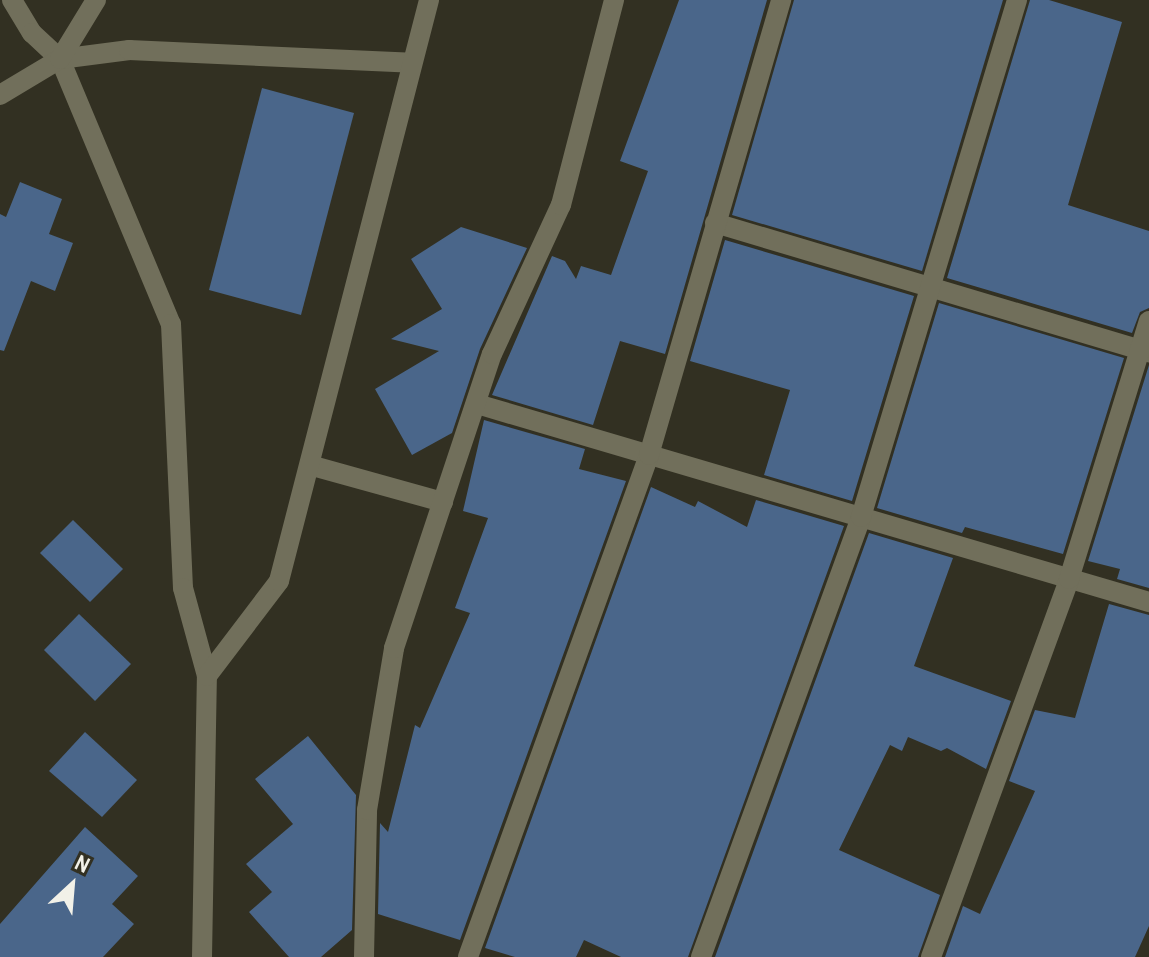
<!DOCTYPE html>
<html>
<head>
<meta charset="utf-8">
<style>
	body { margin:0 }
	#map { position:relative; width:1149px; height:957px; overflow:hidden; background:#323022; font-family:"Archivo Narrow",sans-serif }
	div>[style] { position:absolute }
	.building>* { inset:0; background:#4a668a }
	.minor>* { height:20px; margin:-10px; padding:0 10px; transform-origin:10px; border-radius:10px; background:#716f5b }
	span { translate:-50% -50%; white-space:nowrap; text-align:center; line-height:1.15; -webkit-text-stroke:6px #323022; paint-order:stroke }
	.north { position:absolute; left:32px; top:845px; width:80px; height:80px; -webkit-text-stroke:6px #323022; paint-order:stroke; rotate:26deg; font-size:22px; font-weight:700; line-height:32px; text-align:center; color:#f2f1e8 }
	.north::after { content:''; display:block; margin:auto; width:28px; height:36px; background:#f2f1e8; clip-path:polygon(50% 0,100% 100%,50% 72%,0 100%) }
</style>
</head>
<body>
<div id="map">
	<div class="building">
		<i style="clip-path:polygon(679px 0,767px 0,665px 354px,620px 341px,593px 425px,492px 395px,552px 256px,565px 261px,576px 279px,581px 266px,611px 275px,648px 171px,620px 161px)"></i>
		<i style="clip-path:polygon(794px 0,1003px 0,922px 271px,732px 215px)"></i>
		<i style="clip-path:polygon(1030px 0,1049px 0,1122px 22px,1068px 205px,1149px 231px,1149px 308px,1140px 312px,1132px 333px,947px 278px)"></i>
		<i style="clip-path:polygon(262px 88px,354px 113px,301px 315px,209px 290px)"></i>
		<i style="clip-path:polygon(20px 182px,62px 199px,49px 234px,73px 243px,55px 291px,31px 281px,4px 351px,0 350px,0 214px,6px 217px)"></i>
		<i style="clip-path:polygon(461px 227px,527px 248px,480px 349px,452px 433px,412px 455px,375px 389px,439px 351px,391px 339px,442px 309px,411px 259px)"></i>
		<i style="clip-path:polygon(725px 240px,914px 296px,852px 501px,764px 475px,790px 390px,690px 361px)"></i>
		<i style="clip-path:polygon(939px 303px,1124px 358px,1063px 554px,965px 527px,962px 533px,877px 508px)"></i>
		<i style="clip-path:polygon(1149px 365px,1149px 588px,1117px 579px,1120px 569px,1088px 561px)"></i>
		<i style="clip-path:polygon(484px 420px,585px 449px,579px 469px,626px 481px,460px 940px,378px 914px,380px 823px,388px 832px,415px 725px,420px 728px,470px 613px,455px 608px,488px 518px,463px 511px)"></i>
		<i style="clip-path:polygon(651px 487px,695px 507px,698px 501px,747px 527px,756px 500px,844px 526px,688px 957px,621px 957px,584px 940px,576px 957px,515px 957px,485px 948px)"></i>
		<i style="clip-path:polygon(73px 520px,123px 569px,90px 602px,40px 553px)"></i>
		<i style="clip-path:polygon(869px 533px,953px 558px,914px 666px,1011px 701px,986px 769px,947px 748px,941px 751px,908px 737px,902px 751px,890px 745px,839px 850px,940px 895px,918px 957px,715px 957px)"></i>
		<i style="clip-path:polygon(1109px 604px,1149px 615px,1149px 926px,1135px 957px,945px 957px,963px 906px,980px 914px,1035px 791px,1009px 781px,1035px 710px,1075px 718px)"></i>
		<i style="clip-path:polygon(79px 614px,131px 664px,95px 701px,44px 650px)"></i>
		<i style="clip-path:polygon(85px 732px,137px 780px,102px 817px,49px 771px)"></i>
		<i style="clip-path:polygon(308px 736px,356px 795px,352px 930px,321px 957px,289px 957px,249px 912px,272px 892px,246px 864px,293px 824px,255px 779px)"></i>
		<i style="clip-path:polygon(85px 827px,138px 876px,112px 904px,134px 924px,103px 957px,0 957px,0 924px)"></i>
	</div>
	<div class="minor">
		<i style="left:12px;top:0;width:39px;rotate:59deg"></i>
		<i style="left:32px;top:33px;width:38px;rotate:43deg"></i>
		<i style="left:60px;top:59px;width:287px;rotate:67.3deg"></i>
		<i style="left:171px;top:324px;width:264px;rotate:87.4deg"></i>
		<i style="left:183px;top:588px;width:91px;rotate:74.7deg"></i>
		<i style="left:60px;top:59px;width:70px;rotate:-7.4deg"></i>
		<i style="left:129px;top:50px;width:283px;rotate:2.6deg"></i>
		<i style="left:0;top:95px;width:70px;rotate:-31deg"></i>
		<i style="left:60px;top:59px;width:69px;rotate:-58.6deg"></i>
		<i style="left:715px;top:223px;width:453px;rotate:16.6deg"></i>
		<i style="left:477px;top:404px;width:701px;rotate:16.42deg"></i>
		<i style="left:313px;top:466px;width:135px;rotate:15.5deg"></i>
		<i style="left:202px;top:957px;width:281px;rotate:-89deg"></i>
		<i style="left:207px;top:676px;width:119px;rotate:-52.8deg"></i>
		<i style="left:279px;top:581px;width:600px;rotate:-75.52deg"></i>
		<i style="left:364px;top:957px;width:147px;rotate:-88.8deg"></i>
		<i style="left:367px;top:810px;width:164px;rotate:-80.5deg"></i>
		<i style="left:394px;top:648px;width:310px;rotate:-71.6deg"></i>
		<i style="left:492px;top:354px;width:164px;rotate:-65.2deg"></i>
		<i style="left:561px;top:205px;width:212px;rotate:-75.5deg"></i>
		<i style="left:468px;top:957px;width:534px;rotate:-70.17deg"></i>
		<i style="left:649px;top:455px;width:474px;rotate:-73.8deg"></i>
		<i style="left:701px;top:957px;width:468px;rotate:-70deg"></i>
		<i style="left:861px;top:517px;width:540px;rotate:-73.21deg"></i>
		<i style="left:931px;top:957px;width:402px;rotate:-69.9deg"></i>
		<i style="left:1069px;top:579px;width:270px;rotate:-72.8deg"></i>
	</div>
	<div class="north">N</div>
</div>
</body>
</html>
